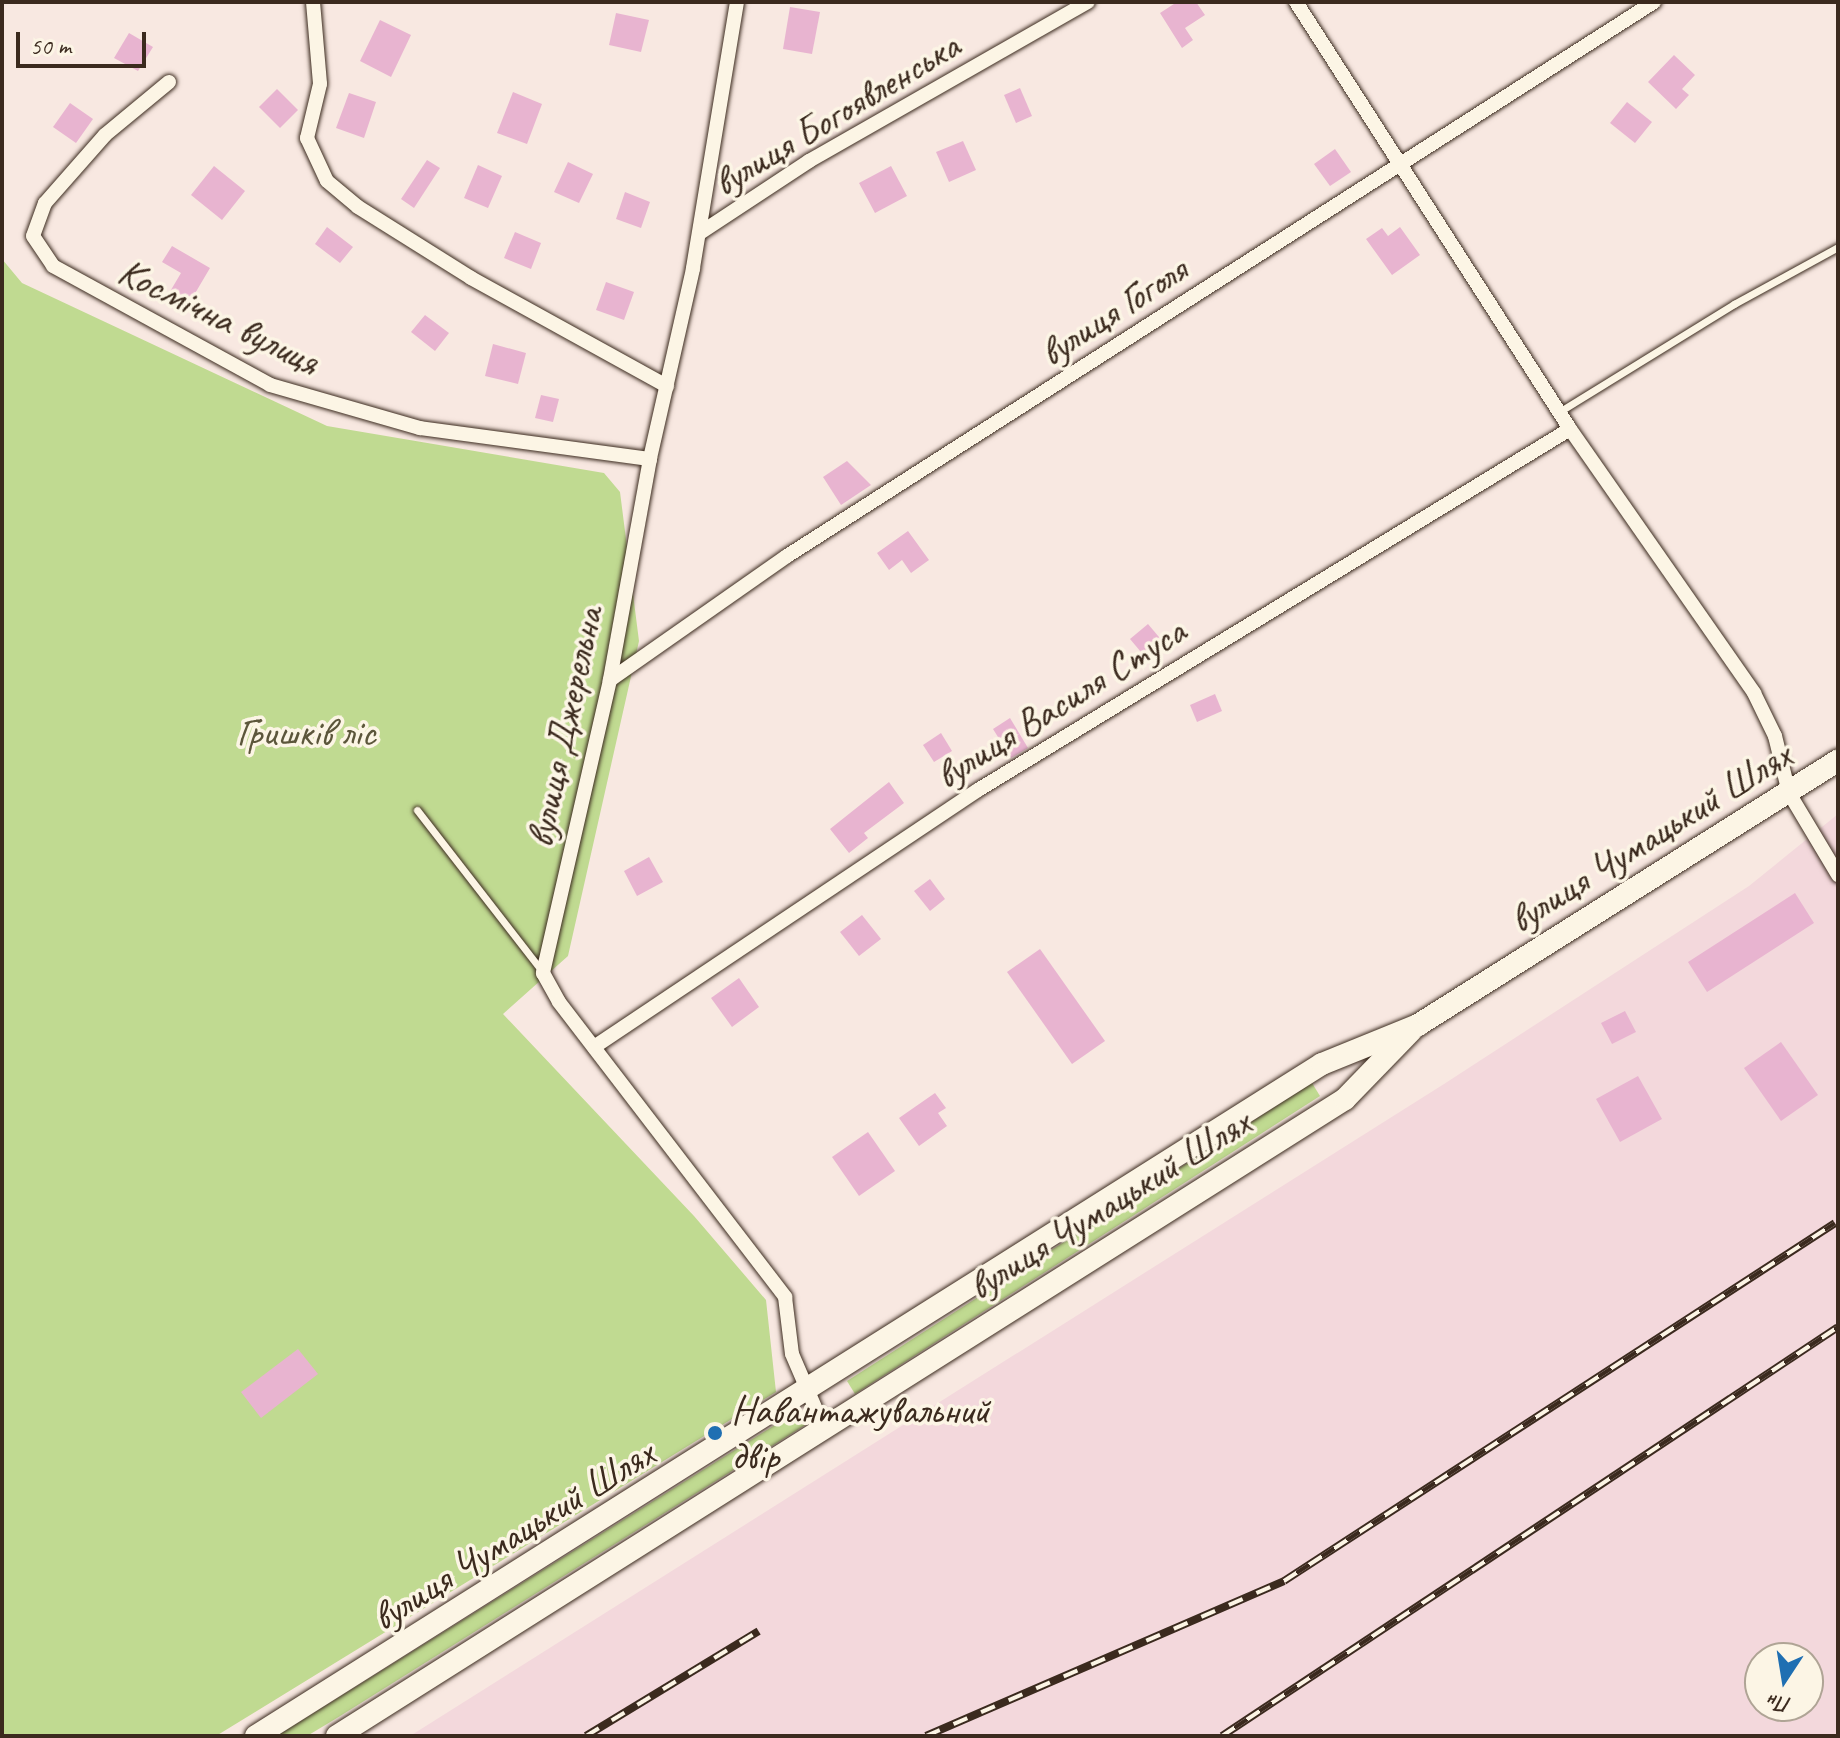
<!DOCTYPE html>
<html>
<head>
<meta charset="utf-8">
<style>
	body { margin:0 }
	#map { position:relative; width:1840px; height:1738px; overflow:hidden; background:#f8e8e1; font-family:Caveat,sans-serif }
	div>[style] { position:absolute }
	.built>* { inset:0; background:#f3d8dc }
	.green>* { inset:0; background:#c0da91 }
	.building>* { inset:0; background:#e8b4d0 }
	.roads { filter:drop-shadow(0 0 2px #3b2a1e) drop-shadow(0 0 2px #3b2a1e) }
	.service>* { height:7px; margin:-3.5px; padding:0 3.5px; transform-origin:3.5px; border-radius:3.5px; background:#fcf5e5 }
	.minor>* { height:14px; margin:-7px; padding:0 7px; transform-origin:7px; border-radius:7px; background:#fcf5e5 }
	.primary>* { height:22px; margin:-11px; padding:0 11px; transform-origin:11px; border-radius:11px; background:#fcf5e5 }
	.rail>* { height:8px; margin-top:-4px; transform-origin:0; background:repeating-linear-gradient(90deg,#fcf5e5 0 15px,#3b2a1e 0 30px); box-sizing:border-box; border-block:2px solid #3b2a1e }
	.dots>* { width:22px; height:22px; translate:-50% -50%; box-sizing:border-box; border:4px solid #fcf5e5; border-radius:50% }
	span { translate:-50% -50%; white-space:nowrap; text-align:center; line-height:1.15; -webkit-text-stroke:7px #fcf5e5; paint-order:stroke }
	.street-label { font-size:40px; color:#3b2a1e }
	.park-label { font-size:40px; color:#5c563b }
	.poi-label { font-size:40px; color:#3b2a1e }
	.left { translate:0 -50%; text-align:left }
	.frame { position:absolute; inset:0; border:4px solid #3b2a1e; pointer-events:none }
	.north { position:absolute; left:1744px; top:1642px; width:80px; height:80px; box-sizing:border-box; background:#fcf5e5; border:2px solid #afa495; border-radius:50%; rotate:192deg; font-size:22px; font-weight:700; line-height:32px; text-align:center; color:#3b2a1e }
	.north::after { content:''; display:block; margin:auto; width:28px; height:36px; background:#1f6fb2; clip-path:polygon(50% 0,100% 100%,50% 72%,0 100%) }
	.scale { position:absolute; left:16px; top:32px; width:130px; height:36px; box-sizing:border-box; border:4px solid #3b2a1e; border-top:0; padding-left:10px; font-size:24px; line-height:28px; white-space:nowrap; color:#3b2a1e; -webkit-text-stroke:6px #fcf5e5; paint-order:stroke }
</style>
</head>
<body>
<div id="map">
	<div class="built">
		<i style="clip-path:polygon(evenodd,1838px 814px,1838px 1736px,410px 1736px,1444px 1084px,1749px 886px,1838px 814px,1760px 1658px,1808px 1658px,1808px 1706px,1760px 1706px,1760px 1658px)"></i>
	</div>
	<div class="green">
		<i style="clip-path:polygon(2px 259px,22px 283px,327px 426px,604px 473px,620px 492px,639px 641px,568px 956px,503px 1014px,694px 1216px,766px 1300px,776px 1392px,216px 1736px,2px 1736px)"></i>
		<i style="clip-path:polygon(1312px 1083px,1320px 1096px,855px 1394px,847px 1381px)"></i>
		<i style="clip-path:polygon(799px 1410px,807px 1424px,337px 1718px,307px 1736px,277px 1736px)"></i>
	</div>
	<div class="building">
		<i style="clip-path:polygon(1177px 2px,1196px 2px,1205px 15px,1185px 28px,1193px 40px,1182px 48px,1160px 13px)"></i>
		<i style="clip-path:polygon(790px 7px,820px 12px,812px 54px,783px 49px)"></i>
		<i style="clip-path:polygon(616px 13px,649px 20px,641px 52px,609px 45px)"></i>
		<i style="clip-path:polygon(380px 20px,411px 35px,391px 77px,360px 61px)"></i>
		<i style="clip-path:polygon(129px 33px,153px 47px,138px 71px,114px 58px)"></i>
		<i style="clip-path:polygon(1674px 55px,1695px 75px,1682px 89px,1689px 95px,1676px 109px,1648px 82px)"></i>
		<i style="clip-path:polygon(1020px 88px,1032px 116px,1016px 123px,1004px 95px)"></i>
		<i style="clip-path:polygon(277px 89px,298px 110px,280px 128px,259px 107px)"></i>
		<i style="clip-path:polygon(513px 92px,542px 104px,527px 144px,497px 133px)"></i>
		<i style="clip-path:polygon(349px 93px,376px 102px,364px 138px,336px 128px)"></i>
		<i style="clip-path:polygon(1627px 102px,1652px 122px,1635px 143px,1610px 123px)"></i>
		<i style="clip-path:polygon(70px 103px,93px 119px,76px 143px,53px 127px)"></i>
		<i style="clip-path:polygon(963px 141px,976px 170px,949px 182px,936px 152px)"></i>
		<i style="clip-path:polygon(1335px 149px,1351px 172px,1330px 186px,1314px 164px)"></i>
		<i style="clip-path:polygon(427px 160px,440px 168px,414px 208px,401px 199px)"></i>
		<i style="clip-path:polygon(568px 162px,593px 174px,579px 203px,554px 192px)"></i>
		<i style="clip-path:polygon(478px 165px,502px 176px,488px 208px,464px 198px)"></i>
		<i style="clip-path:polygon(214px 166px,245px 191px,222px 220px,191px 195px)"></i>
		<i style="clip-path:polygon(891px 166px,907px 196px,875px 213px,859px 183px)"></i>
		<i style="clip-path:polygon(625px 192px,650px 202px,641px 228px,616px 219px)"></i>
		<i style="clip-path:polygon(327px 227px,353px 247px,340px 263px,315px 244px)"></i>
		<i style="clip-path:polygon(1400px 227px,1420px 255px,1392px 275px,1366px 239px,1382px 228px,1388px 236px)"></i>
		<i style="clip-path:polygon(515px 232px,541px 243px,531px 269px,504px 258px)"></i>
		<i style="clip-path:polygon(172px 246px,210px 268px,184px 312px,165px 300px,181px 273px,162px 262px)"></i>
		<i style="clip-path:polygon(606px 282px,634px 292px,624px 320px,596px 310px)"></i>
		<i style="clip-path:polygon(425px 315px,449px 333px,435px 351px,411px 332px)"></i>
		<i style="clip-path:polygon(493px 344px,526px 353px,518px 384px,485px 376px)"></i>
		<i style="clip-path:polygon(541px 395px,559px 399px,553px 422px,535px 418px)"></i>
		<i style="clip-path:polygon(847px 461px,871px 485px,841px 505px,823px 477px)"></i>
		<i style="clip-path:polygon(908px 531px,929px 560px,911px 573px,902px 560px,889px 570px,877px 553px)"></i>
		<i style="clip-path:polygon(1148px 624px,1164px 643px,1146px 658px,1130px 639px)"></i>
		<i style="clip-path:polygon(1215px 694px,1222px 711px,1197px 722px,1190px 705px)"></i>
		<i style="clip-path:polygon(1010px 718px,1028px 748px,1011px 758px,993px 729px)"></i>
		<i style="clip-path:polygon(941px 733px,952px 751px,934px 762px,923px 745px)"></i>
		<i style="clip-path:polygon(889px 782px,904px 803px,864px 833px,868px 838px,849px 853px,830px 829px)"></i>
		<i style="clip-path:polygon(649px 857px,663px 882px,637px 896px,624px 871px)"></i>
		<i style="clip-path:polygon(930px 879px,945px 899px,930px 911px,914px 891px)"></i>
		<i style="clip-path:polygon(1795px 893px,1814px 923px,1707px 992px,1688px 962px)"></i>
		<i style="clip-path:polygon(862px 915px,881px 939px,859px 956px,840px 932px)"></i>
		<i style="clip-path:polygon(1040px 949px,1105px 1041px,1072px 1064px,1007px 972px)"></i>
		<i style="clip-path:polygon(739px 978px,759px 1007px,732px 1027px,711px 998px)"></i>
		<i style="clip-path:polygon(1625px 1011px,1636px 1032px,1612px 1044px,1601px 1023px)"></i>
		<i style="clip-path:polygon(1781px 1042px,1818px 1095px,1781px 1121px,1744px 1068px)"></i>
		<i style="clip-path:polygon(1638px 1076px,1662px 1119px,1620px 1142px,1596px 1099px)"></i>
		<i style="clip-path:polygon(935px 1093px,946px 1108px,938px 1113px,947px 1126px,919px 1146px,899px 1118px)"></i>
		<i style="clip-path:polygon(868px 1132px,895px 1171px,859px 1196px,832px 1157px)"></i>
		<i style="clip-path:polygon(298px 1349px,318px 1374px,261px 1418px,241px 1392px)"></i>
	</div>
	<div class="roads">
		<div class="service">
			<i style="left:1559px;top:412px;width:206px;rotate:-31.7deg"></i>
			<i style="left:1734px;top:304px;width:119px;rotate:-28.7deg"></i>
			<i style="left:417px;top:810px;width:204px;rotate:52.2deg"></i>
		</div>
		<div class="minor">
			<i style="left:313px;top:2px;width:82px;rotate:85.1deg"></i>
			<i style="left:320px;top:84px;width:56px;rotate:103.5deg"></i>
			<i style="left:307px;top:138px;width:47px;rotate:65.1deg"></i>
			<i style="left:327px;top:181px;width:40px;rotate:40deg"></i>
			<i style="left:358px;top:207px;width:133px;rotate:32.1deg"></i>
			<i style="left:471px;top:278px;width:224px;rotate:28.9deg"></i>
			<i style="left:737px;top:2px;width:271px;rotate:99.4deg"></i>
			<i style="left:693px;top:269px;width:195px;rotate:102.8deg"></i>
			<i style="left:650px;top:459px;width:225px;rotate:100.3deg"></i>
			<i style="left:610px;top:680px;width:301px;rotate:102.9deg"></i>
			<i style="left:543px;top:973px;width:33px;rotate:61deg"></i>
			<i style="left:559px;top:1002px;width:372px;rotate:52.5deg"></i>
			<i style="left:785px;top:1297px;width:57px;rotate:83deg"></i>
			<i style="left:792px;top:1354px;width:78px;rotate:66.7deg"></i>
			<i style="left:1296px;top:2px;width:507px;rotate:57.31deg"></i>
			<i style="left:1570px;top:429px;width:322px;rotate:55.1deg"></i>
			<i style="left:1754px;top:693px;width:48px;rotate:64deg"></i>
			<i style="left:1775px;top:736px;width:59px;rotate:76.2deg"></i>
			<i style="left:1789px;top:793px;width:96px;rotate:59.1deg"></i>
			<i style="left:169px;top:82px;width:83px;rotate:140.4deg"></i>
			<i style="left:105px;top:135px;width:91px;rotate:131.4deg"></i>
			<i style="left:45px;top:203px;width:35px;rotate:110deg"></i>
			<i style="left:33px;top:236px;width:36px;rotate:56deg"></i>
			<i style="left:53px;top:266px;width:247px;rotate:28.7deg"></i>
			<i style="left:270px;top:385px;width:156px;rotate:16deg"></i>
			<i style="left:420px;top:428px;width:232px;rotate:7.7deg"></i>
			<i style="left:700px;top:233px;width:131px;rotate:-33.4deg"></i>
			<i style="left:809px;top:161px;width:321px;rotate:-29.7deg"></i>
			<i style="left:610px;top:680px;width:216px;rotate:-35deg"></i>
			<i style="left:787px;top:556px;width:1029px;rotate:-32.58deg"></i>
			<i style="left:594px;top:1047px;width:462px;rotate:-33.8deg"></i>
			<i style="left:978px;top:790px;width:693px;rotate:-31.37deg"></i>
		</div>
		<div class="primary">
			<i style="left:256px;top:1736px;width:1260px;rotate:-32.23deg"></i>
			<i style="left:1322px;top:1064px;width:104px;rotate:-22.1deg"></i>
			<i style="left:1418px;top:1025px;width:497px;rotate:-32.2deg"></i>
			<i style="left:337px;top:1736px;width:1192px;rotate:-32.29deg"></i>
			<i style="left:1345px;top:1099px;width:95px;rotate:-45.9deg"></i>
		</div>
	</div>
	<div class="rail">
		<i style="left:586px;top:1736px;width:202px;rotate:-31.3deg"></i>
		<i style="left:926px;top:1736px;width:390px;rotate:-23.4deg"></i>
		<i style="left:1284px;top:1581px;width:657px;rotate:-33.01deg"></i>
		<i style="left:1222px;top:1736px;width:739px;rotate:-33.58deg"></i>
	</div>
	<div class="dots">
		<i style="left:715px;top:1433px;background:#1f6fb2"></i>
	</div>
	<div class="street-label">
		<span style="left:836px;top:114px;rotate:-31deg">вулиця Богоявленська</span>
		<span style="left:1113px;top:311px;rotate:-33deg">вулиця Гоголя</span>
		<span style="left:219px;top:316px;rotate:26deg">Космічна вулиця</span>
		<span style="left:1060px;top:703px;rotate:-32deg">вулиця Василя Стуса</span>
		<span style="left:564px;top:727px;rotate:-78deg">вулиця Джерельна</span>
		<span style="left:1650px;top:837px;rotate:-32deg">вулиця Чумацький Шлях</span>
		<span style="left:1109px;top:1204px;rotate:-32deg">вулиця Чумацький Шлях</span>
		<span style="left:513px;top:1535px;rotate:-32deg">вулиця Чумацький Шлях</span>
	</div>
	<div class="park-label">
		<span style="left:306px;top:732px">Гришків ліс</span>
	</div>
	<div class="poi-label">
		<span class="left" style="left:731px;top:1433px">Навантажувальний<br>двір</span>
	</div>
	<div class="frame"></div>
	<div class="north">Пн</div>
	<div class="scale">50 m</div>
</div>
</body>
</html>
